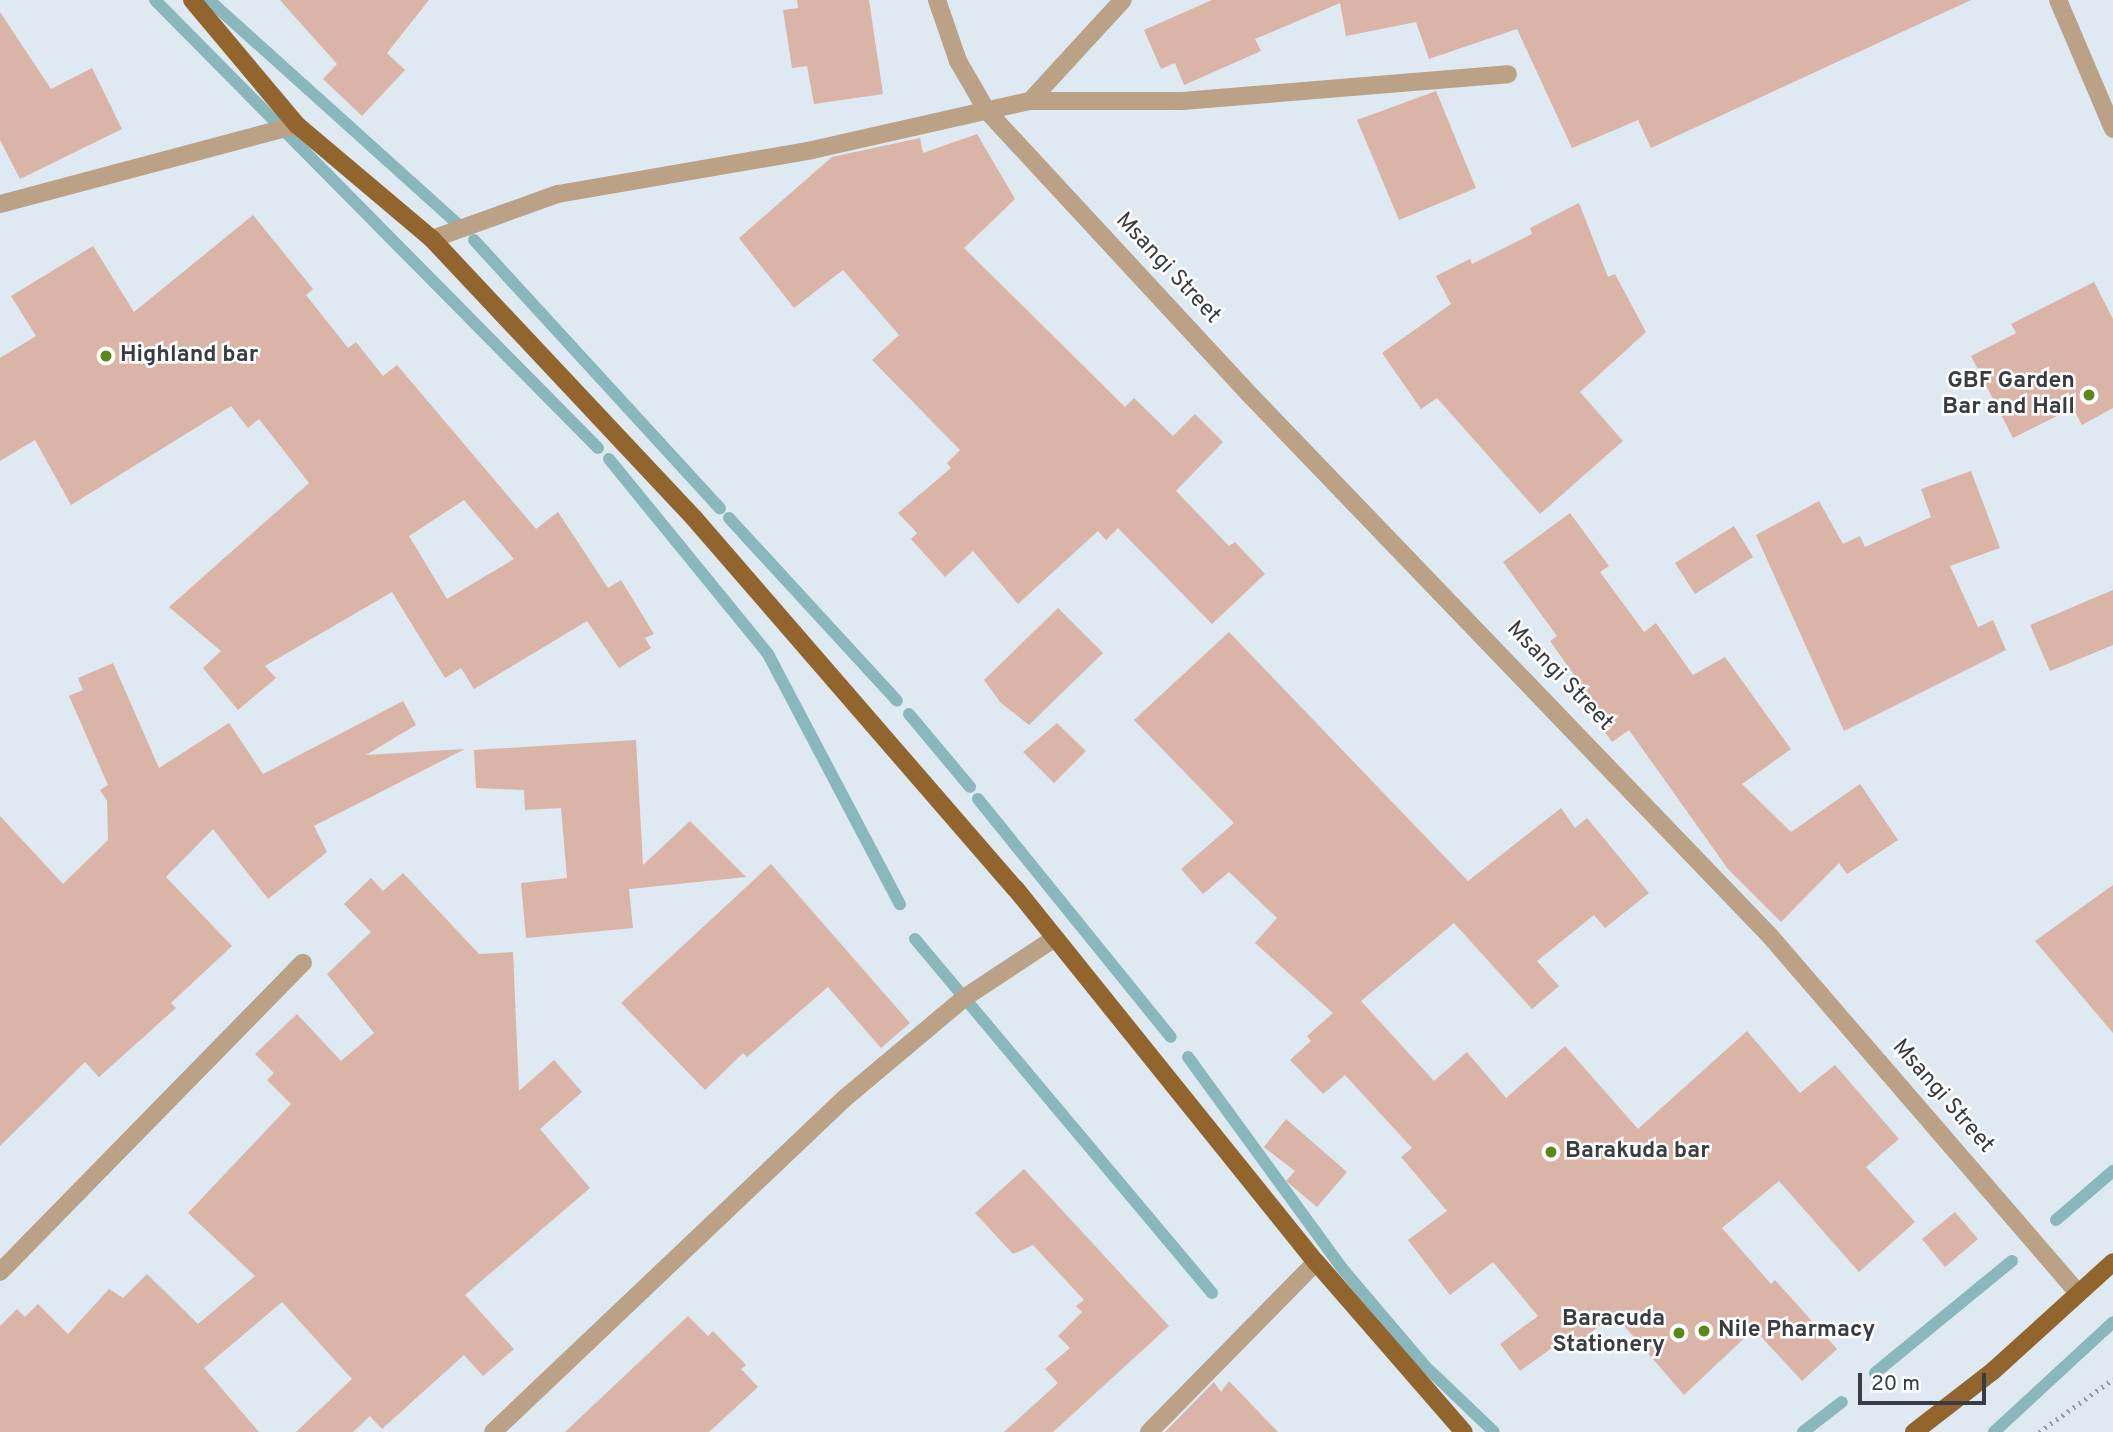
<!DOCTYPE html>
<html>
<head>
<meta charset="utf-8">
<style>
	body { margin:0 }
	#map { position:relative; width:2113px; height:1432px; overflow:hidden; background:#dfe9f2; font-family:Overpass,sans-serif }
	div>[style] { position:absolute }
	.stream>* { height:12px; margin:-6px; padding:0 6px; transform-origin:6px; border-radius:6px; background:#8ab7bc }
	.building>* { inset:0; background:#dab4a6 }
	.path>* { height:4.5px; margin-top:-2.25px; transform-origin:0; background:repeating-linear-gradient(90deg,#959ca3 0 2px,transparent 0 7px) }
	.minor>* { height:18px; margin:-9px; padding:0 9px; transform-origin:9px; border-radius:9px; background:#bba186 }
	.major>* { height:18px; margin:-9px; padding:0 9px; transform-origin:9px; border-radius:9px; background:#93652e }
	.dots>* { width:19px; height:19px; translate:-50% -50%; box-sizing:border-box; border:4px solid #fff; border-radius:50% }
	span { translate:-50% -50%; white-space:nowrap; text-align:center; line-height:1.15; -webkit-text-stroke:5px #fff; paint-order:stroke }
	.street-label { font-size:23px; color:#393d41 }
	.poi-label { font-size:23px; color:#393d41; font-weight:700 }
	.left { translate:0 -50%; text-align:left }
	.right { translate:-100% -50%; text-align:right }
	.scale { position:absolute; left:1858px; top:1373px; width:128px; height:32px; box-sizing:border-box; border:4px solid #393d41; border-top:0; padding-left:9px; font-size:21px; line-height:24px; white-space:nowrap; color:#393d41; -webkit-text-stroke:5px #fff; paint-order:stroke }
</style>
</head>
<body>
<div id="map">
	<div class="stream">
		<i style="left:155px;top:0;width:630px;rotate:45.32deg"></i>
		<i style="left:209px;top:0;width:342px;rotate:42deg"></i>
		<i style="left:474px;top:240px;width:364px;rotate:47.5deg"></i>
		<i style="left:609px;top:459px;width:252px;rotate:50.8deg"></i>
		<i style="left:768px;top:654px;width:283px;rotate:62.2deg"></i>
		<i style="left:729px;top:518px;width:248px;rotate:47.4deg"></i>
		<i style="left:909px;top:714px;width:95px;rotate:50.1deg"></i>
		<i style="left:978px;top:799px;width:306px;rotate:51deg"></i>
		<i style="left:915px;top:939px;width:462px;rotate:50deg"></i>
		<i style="left:1188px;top:1057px;width:260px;rotate:53.9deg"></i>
		<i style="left:1341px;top:1267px;width:130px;rotate:49.7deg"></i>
		<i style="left:1425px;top:1366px;width:95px;rotate:43.7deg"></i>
		<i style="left:2056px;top:1220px;width:75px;rotate:-40.7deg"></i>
		<i style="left:1875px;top:1373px;width:177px;rotate:-39.3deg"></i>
		<i style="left:1803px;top:1432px;width:49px;rotate:-37.6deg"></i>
		<i style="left:1994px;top:1432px;width:162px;rotate:-42.7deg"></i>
	</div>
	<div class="building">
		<i style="clip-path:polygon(280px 0,429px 0,387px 53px,405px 70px,362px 116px,323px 79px,337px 64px)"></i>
		<i style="clip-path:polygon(797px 0,869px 0,883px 94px,814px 104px,807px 66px,792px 68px,783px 10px,798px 8px)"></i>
		<i style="clip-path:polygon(1212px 0,1971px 0,1651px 148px,1638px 120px,1572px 148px,1517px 29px,1429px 59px,1416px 22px,1346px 36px,1340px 3px,1255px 39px,1261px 51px,1184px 85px,1175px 63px,1161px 69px,1144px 30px)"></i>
		<i style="clip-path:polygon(0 12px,51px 89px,92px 68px,122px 129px,20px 179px,0 140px)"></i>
		<i style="clip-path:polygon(1436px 91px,1476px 188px,1399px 220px,1357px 120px)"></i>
		<i style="clip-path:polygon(977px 134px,1015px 199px,964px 248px,1125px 407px,1134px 398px,1173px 436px,1195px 414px,1223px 442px,1176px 491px,1229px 546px,1235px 542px,1265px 574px,1212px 624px,1118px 528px,1106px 540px,1098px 531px,1018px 604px,973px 551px,945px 577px,911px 539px,917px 533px,898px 513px,951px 468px,947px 463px,960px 450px,872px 360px,899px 335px,843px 270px,794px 308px,739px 238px,832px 157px,920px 138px,923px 153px)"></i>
		<i style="clip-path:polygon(1579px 203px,1608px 277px,1615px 274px,1646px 332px,1580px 392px,1623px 441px,1540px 514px,1437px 398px,1421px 409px,1382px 353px,1451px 304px,1436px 276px,1470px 259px,1472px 264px,1532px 234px,1530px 228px)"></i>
		<i style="clip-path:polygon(evenodd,253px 215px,313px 289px,306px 295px,348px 348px,356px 342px,383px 376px,397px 365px,536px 529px,558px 512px,608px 588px,621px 580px,654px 634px,645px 638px,651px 648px,619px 668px,587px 621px,474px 689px,461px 668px,445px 678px,392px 592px,265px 666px,276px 678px,238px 710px,203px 668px,221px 651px,169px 607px,309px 483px,259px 419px,248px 428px,231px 406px,71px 505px,35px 440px,0 461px,0 358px,36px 336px,11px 296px,93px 246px,134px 312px,253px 215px,464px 500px,514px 559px,447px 599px,409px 536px,464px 500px)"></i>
		<i style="clip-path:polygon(2094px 282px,2113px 319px,2113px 408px,2082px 425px,2073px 408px,2013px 438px,1971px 356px,2016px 333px,2011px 324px)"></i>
		<i style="clip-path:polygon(1971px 471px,2000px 548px,1950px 566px,1978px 627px,1993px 620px,2006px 650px,1844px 731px,1756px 535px,1819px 501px,1843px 544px,1860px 536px,1865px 547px,1931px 517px,1921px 489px)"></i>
		<i style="clip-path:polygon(1570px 513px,1609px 566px,1600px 572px,1644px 632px,1656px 623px,1693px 675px,1725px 657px,1791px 749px,1742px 784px,1791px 832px,1860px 784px,1898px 840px,1847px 874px,1839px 863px,1781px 922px,1728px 869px,1629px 730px,1612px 742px,1571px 683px,1577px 679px,1550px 641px,1557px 636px,1503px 562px)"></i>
		<i style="clip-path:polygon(1734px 526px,1753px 557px,1695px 594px,1675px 563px)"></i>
		<i style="clip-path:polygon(2113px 590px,2113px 645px,2050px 671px,2030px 625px)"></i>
		<i style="clip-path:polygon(1058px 608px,1103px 653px,1029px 725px,1001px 703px,984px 680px)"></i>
		<i style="clip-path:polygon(1229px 632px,1468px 881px,1561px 808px,1575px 828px,1587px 818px,1649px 893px,1605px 928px,1594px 915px,1537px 961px,1559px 986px,1532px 1009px,1454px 923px,1361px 1001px,1434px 1081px,1467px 1052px,1506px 1098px,1565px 1046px,1638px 1129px,1747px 1031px,1800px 1093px,1835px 1065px,1899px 1139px,1866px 1167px,1915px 1222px,1859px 1272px,1779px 1181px,1722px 1228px,1771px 1284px,1775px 1280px,1837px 1349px,1802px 1381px,1754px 1329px,1684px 1395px,1614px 1314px,1568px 1351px,1560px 1342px,1520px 1371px,1500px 1344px,1538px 1316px,1493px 1262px,1450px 1295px,1408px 1240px,1447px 1211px,1401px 1157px,1412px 1148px,1345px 1075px,1323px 1094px,1290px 1060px,1311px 1041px,1307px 1036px,1333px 1013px,1255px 943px,1277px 918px,1229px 872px,1203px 894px,1181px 869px,1234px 823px,1134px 720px)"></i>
		<i style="clip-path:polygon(113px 663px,159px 768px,229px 723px,263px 774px,403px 701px,416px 725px,366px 755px,465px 749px,314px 826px,327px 852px,268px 899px,213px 829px,166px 877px,232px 946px,171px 1003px,176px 1008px,99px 1077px,85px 1062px,0 1146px,0 816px,63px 884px,108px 840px,107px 801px,100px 790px,108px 785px,69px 696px,83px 690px,78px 678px)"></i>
		<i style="clip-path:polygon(1057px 723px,1086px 751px,1054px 783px,1023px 752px)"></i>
		<i style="clip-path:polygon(636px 740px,643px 865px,690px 821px,746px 877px,629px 889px,633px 928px,526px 938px,521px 883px,567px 878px,561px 808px,525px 810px,524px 790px,476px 788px,474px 750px)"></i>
		<i style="clip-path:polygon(771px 864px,910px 1023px,881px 1048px,828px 987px,747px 1057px,743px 1053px,705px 1090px,621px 1003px)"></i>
		<i style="clip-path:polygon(403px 873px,479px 954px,513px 952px,519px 1091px,554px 1060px,582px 1092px,540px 1129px,590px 1188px,465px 1295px,514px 1349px,483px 1376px,464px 1355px,382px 1429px,370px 1416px,353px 1432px,296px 1432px,352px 1379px,282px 1302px,204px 1368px,259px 1432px,0 1432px,0 1326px,17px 1309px,25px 1317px,38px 1304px,68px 1334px,109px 1289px,123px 1298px,147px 1274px,198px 1324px,255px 1276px,188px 1213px,291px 1104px,267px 1080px,274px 1073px,255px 1054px,297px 1014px,341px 1061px,374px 1033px,327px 974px,371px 932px,344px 904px,371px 878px,383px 891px)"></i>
		<i style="clip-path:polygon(2113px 885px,2113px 1033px,2035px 941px)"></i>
		<i style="clip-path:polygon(1286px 1119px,1347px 1172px,1317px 1207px,1286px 1181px,1295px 1171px,1264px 1147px)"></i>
		<i style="clip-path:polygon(1024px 1169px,1169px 1326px,1053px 1432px,1004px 1432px,1058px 1383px,1045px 1369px,1070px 1348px,1058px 1336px,1082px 1312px,1076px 1306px,1084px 1300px,1033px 1245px,1013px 1254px,975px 1213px)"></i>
		<i style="clip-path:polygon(1955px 1212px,1978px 1239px,1945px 1267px,1922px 1239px)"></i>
		<i style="clip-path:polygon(688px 1316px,708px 1336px,713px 1331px,746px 1365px,741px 1369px,758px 1387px,709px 1432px,565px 1432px)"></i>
		<i style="clip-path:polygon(1229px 1381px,1278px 1432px,1165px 1432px,1214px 1382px,1221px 1392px)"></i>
	</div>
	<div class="path">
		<i style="left:2039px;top:1432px;width:91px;rotate:-35.6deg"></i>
	</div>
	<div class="minor">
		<i style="left:937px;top:0;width:65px;rotate:71deg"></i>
		<i style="left:958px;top:61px;width:58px;rotate:59.9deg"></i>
		<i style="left:987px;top:111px;width:390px;rotate:47.2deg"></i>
		<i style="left:1252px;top:397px;width:748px;rotate:46.14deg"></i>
		<i style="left:1770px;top:936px;width:472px;rotate:49.2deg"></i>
		<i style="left:2058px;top:0;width:140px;rotate:66.9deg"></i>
		<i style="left:1030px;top:101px;width:152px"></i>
		<i style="left:1182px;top:101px;width:327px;rotate:-4.7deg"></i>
		<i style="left:0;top:204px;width:307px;rotate:-14.9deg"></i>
		<i style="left:432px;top:239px;width:134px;rotate:-19.7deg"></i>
		<i style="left:558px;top:194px;width:258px;rotate:-9.8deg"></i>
		<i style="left:812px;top:150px;width:223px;rotate:-12.7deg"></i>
		<i style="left:1030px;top:101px;width:137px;rotate:-47.4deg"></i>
		<i style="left:0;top:1272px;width:433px;rotate:-45.6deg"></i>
		<i style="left:493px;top:1432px;width:485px;rotate:-43.5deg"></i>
		<i style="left:845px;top:1098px;width:155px;rotate:-40deg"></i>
		<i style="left:964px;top:998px;width:109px;rotate:-33.4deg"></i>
		<i style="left:1149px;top:1432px;width:238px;rotate:-45.5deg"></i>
	</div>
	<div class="major">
		<i style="left:192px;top:0;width:163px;rotate:50deg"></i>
		<i style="left:297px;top:125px;width:177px;rotate:40.2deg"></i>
		<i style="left:432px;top:239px;width:383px;rotate:46.8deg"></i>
		<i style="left:694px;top:518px;width:490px;rotate:49.1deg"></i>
		<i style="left:1015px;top:888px;width:480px;rotate:51.2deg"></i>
		<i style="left:1316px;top:1262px;width:225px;rotate:49deg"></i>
		<i style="left:1914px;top:1432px;width:100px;rotate:-37.7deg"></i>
		<i style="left:1993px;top:1371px;width:162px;rotate:-42.2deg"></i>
	</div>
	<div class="dots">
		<i style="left:106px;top:356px;background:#5b8818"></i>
		<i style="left:2089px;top:395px;background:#5b8818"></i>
		<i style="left:1551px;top:1152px;background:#5b8818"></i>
		<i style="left:1704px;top:1331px;background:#5b8818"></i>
		<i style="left:1679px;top:1333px;background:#5b8818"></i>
	</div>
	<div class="street-label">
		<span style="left:1167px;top:269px;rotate:47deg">Msangi Street</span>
		<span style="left:1559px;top:677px;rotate:46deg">Msangi Street</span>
		<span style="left:1942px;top:1097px;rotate:49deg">Msangi Street</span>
	</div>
	<div class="poi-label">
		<span class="left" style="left:120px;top:356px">Highland bar</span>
		<span class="right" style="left:2075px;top:395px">GBF Garden<br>Bar and Hall</span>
		<span class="left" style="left:1565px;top:1152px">Barakuda bar</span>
		<span class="right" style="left:1665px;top:1333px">Baracuda<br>Stationery</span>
		<span class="left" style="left:1718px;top:1331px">Nile Pharmacy</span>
	</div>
	<div class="scale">20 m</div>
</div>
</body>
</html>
